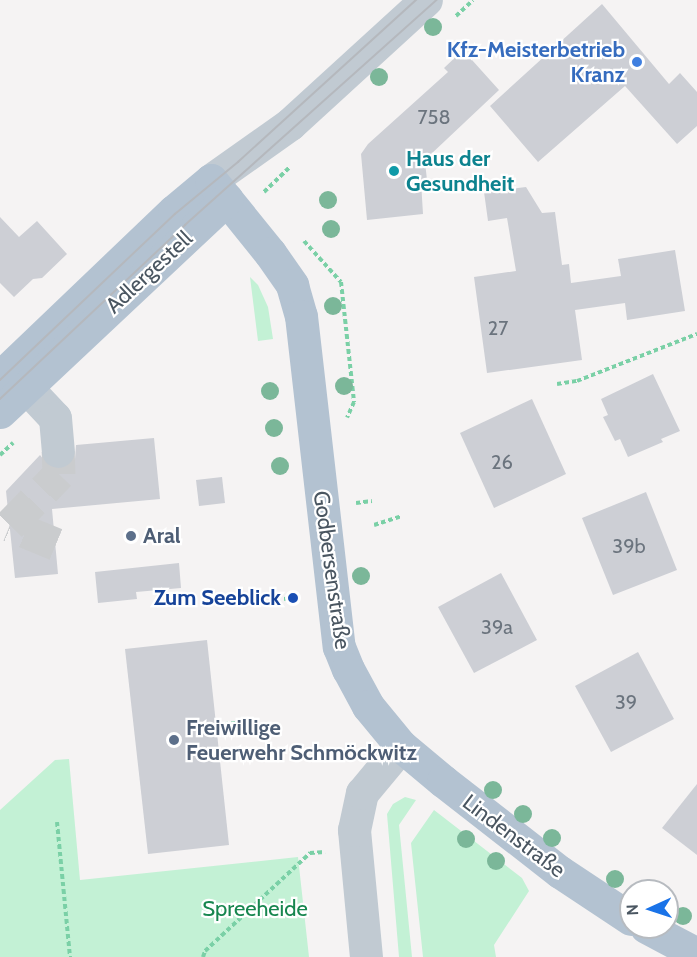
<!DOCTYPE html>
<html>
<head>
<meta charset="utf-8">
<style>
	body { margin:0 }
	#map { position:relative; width:697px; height:957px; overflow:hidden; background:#f5f3f3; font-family:Cabin,sans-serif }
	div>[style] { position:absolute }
	.green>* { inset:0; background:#c3f1d5 }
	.building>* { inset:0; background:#cdcfd5 }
	.minor-tunnel>* { height:33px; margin-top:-16.5px; transform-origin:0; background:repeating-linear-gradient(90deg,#caccce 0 33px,transparent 0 49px) }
	.path>* { height:4px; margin-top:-2px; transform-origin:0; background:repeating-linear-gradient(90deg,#7ad0a6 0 4.5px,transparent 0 7.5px) }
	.minor>* { height:33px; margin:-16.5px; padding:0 16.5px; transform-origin:16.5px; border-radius:16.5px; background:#c1cad2 }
	.major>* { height:33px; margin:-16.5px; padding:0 16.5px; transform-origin:16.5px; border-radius:16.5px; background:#b3c2d1 }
	.tram>* { height:1.5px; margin:-0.75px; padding:0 0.75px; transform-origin:0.75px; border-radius:0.75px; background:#b5b8bd }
	.trees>* { width:18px; height:18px; margin:-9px; border-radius:50%; background:#7bb799 }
	.dots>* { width:16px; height:16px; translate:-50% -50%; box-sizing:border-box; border:3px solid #fff; border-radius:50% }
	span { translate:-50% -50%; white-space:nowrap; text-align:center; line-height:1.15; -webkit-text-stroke:4.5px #fff; paint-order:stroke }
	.number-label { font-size:20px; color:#6b747e }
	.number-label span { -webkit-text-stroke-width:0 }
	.shop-label { font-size:22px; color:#366cbe; font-weight:700 }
	.right { translate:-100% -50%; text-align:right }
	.culture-label { font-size:22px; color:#0d838f; font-weight:700 }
	.left { translate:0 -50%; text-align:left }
	.street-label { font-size:22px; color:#4a5661 }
	.service-label { font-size:22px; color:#4e5e75; font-weight:700 }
	.transit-label { font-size:22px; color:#164399; font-weight:700 }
	.park-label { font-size:22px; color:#17864f }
	.north { position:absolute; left:619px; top:879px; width:60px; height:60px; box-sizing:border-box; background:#fff; border:2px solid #b7bbc0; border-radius:50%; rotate:267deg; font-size:16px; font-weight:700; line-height:24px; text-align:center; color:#4a5661 }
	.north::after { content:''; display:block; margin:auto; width:21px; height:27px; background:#1a73e8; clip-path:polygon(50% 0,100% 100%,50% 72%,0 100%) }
</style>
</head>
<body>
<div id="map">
	<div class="green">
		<i style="clip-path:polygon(250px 277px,258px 285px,268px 307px,273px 339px,258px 341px)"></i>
		<i style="clip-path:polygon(69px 759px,80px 880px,298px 857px,309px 957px,0 957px,0 810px,55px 760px)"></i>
		<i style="clip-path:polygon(405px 797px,416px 800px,399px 825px,412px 957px,399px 957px,387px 814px,393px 804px)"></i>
		<i style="clip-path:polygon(434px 810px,522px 878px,529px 891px,494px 945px,496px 957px,423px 957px,411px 843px)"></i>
	</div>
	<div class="building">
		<i style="clip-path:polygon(602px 4px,669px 84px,680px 73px,697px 92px,697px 126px,677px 144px,625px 86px,538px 162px,490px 106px)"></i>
		<i style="clip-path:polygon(463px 50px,499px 90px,429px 156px,429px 162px,425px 162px,427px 180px,421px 181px,423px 214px,367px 220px,361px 154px,368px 144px,448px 72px,444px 68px)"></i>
		<i style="clip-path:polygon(526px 187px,542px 213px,555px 212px,562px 265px,569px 264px,571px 283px,621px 276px,618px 259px,675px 250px,685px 311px,627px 320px,625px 303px,575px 310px,582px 360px,487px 373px,474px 277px,516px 271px,507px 218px,488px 221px,484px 192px)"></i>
		<i style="clip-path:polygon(0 217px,19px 237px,37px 221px,67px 254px,42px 278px,33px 279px,14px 297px,0 283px)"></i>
		<i style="clip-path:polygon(653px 374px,680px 431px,661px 439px,663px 442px,628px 457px,620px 439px,615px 441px,603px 417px,608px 415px,601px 399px)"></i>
		<i style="clip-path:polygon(532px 399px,566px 474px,494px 508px,460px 433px)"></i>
		<i style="clip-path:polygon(154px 438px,160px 499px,52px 509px,58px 574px,15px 578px,6px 491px,40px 455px,50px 468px,60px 470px,69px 466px,75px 459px,76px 445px)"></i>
		<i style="clip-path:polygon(222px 477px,225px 503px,199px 506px,196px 480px)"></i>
		<i style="clip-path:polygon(646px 492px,677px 570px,613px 595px,582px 518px)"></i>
		<i style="clip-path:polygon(179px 563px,181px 588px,136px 592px,137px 599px,98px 603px,95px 572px)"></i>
		<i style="clip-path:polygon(501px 573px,537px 640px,474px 673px,438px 607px)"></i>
		<i style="clip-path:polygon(207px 640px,229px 845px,148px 854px,125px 649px)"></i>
		<i style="clip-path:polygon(638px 652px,674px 719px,611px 752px,575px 686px)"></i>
		<i style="clip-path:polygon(697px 784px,697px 855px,662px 828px)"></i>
	</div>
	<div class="minor-tunnel">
		<i style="left:56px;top:544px;width:50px;rotate:-157.6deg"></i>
		<i style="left:10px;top:525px;width:71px;rotate:-46.1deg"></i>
		<i style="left:59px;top:474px;width:23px;rotate:-92deg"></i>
	</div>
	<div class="path">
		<i style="left:456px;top:16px;width:23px;rotate:-43deg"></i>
		<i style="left:264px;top:192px;width:37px;rotate:-44deg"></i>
		<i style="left:304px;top:241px;width:55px;rotate:47.9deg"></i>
		<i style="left:341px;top:282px;width:121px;rotate:83.8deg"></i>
		<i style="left:354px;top:402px;width:17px;rotate:114deg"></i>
		<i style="left:557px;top:384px;width:20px;rotate:-9deg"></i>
		<i style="left:577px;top:381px;width:129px;rotate:-21.4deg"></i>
		<i style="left:0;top:455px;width:18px;rotate:-43deg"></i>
		<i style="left:356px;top:503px;width:16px;rotate:-7deg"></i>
		<i style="left:374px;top:525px;width:29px;rotate:-18deg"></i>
		<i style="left:284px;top:599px;width:9px;rotate:-6deg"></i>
		<i style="left:216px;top:725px;width:31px;rotate:-6deg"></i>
		<i style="left:57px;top:822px;width:136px;rotate:84.5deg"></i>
		<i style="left:203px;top:957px;width:6px;rotate:-72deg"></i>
		<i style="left:205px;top:951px;width:144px;rotate:-43deg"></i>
		<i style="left:310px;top:853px;width:15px;rotate:-4deg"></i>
	</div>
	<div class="minor">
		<i style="left:211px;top:180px;width:97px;rotate:-35.3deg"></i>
		<i style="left:290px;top:124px;width:184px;rotate:-42.4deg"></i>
		<i style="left:9px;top:369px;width:67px;rotate:46.8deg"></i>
		<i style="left:55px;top:418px;width:33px;rotate:85deg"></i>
		<i style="left:366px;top:957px;width:128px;rotate:-95.4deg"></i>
		<i style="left:354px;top:830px;width:38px;rotate:-78deg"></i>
		<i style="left:362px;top:793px;width:61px;rotate:-50.3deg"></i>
	</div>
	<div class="major">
		<i style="left:0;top:377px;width:240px;rotate:-43.7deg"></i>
		<i style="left:174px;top:211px;width:48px;rotate:-40deg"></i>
		<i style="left:211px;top:180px;width:94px;rotate:51.1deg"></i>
		<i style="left:270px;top:253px;width:39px;rotate:55deg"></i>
		<i style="left:292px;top:285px;width:32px;rotate:74deg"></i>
		<i style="left:301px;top:316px;width:333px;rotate:83.5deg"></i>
		<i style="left:339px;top:647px;width:24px;rotate:68deg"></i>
		<i style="left:348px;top:669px;width:42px;rotate:61.6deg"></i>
		<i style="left:368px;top:706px;width:52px;rotate:50.5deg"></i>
		<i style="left:401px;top:746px;width:55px;rotate:39.8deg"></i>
		<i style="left:443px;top:781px;width:148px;rotate:37.9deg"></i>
		<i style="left:560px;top:872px;width:85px;rotate:33.5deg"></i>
		<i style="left:0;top:412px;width:311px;rotate:-43.2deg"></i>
		<i style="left:646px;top:927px;width:58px;rotate:27.9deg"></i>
	</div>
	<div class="tram">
		<i style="left:0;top:380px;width:241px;rotate:-43.5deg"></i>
		<i style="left:175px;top:214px;width:82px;rotate:-39.5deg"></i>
		<i style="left:238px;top:162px;width:241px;rotate:-42.3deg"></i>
		<i style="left:0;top:399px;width:254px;rotate:-43.2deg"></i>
		<i style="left:185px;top:225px;width:338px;rotate:-41.8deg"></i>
	</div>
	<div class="trees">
		<i style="left:433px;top:27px"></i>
		<i style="left:379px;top:77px"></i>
		<i style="left:328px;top:200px"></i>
		<i style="left:331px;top:229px"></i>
		<i style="left:333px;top:306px"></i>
		<i style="left:344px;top:386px"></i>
		<i style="left:270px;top:391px"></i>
		<i style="left:274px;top:428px"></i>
		<i style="left:280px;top:466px"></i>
		<i style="left:361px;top:576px"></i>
		<i style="left:493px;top:790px"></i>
		<i style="left:523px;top:814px"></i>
		<i style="left:552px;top:838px"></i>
		<i style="left:466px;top:839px"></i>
		<i style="left:496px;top:861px"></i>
		<i style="left:615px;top:879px"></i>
		<i style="left:683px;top:916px"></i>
	</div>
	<div class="dots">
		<i style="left:637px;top:62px;background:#3f7fe0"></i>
		<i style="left:394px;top:171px;background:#0f9aa8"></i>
		<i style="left:131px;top:536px;background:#5c6f8a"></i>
		<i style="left:293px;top:598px;background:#1a4fb4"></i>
		<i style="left:174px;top:740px;background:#5c6f8a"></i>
	</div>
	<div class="number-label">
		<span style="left:434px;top:117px">758</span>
		<span style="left:498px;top:328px">27</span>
		<span style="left:502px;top:462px">26</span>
		<span style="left:629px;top:546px">39b</span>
		<span style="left:497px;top:627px">39a</span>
		<span style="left:626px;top:702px">39</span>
	</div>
	<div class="shop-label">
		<span class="right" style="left:625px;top:62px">Kfz-Meisterbetrieb<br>Kranz</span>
	</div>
	<div class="culture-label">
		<span class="left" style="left:406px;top:171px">Haus der<br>Gesundheit</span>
	</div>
	<div class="street-label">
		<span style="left:149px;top:272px;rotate:-43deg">Adlergestell</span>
		<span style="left:332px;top:570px;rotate:82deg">Godbersenstraße</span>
		<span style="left:514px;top:836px;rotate:37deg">Lindenstraße</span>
	</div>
	<div class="service-label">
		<span class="left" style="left:143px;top:536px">Aral</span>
		<span class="left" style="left:186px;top:740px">Freiwillige<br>Feuerwehr Schmöckwitz</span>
	</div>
	<div class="transit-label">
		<span class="right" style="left:281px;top:598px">Zum Seeblick</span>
	</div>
	<div class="park-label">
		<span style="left:255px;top:909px">Spreeheide</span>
	</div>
	<div class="north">N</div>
</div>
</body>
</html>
